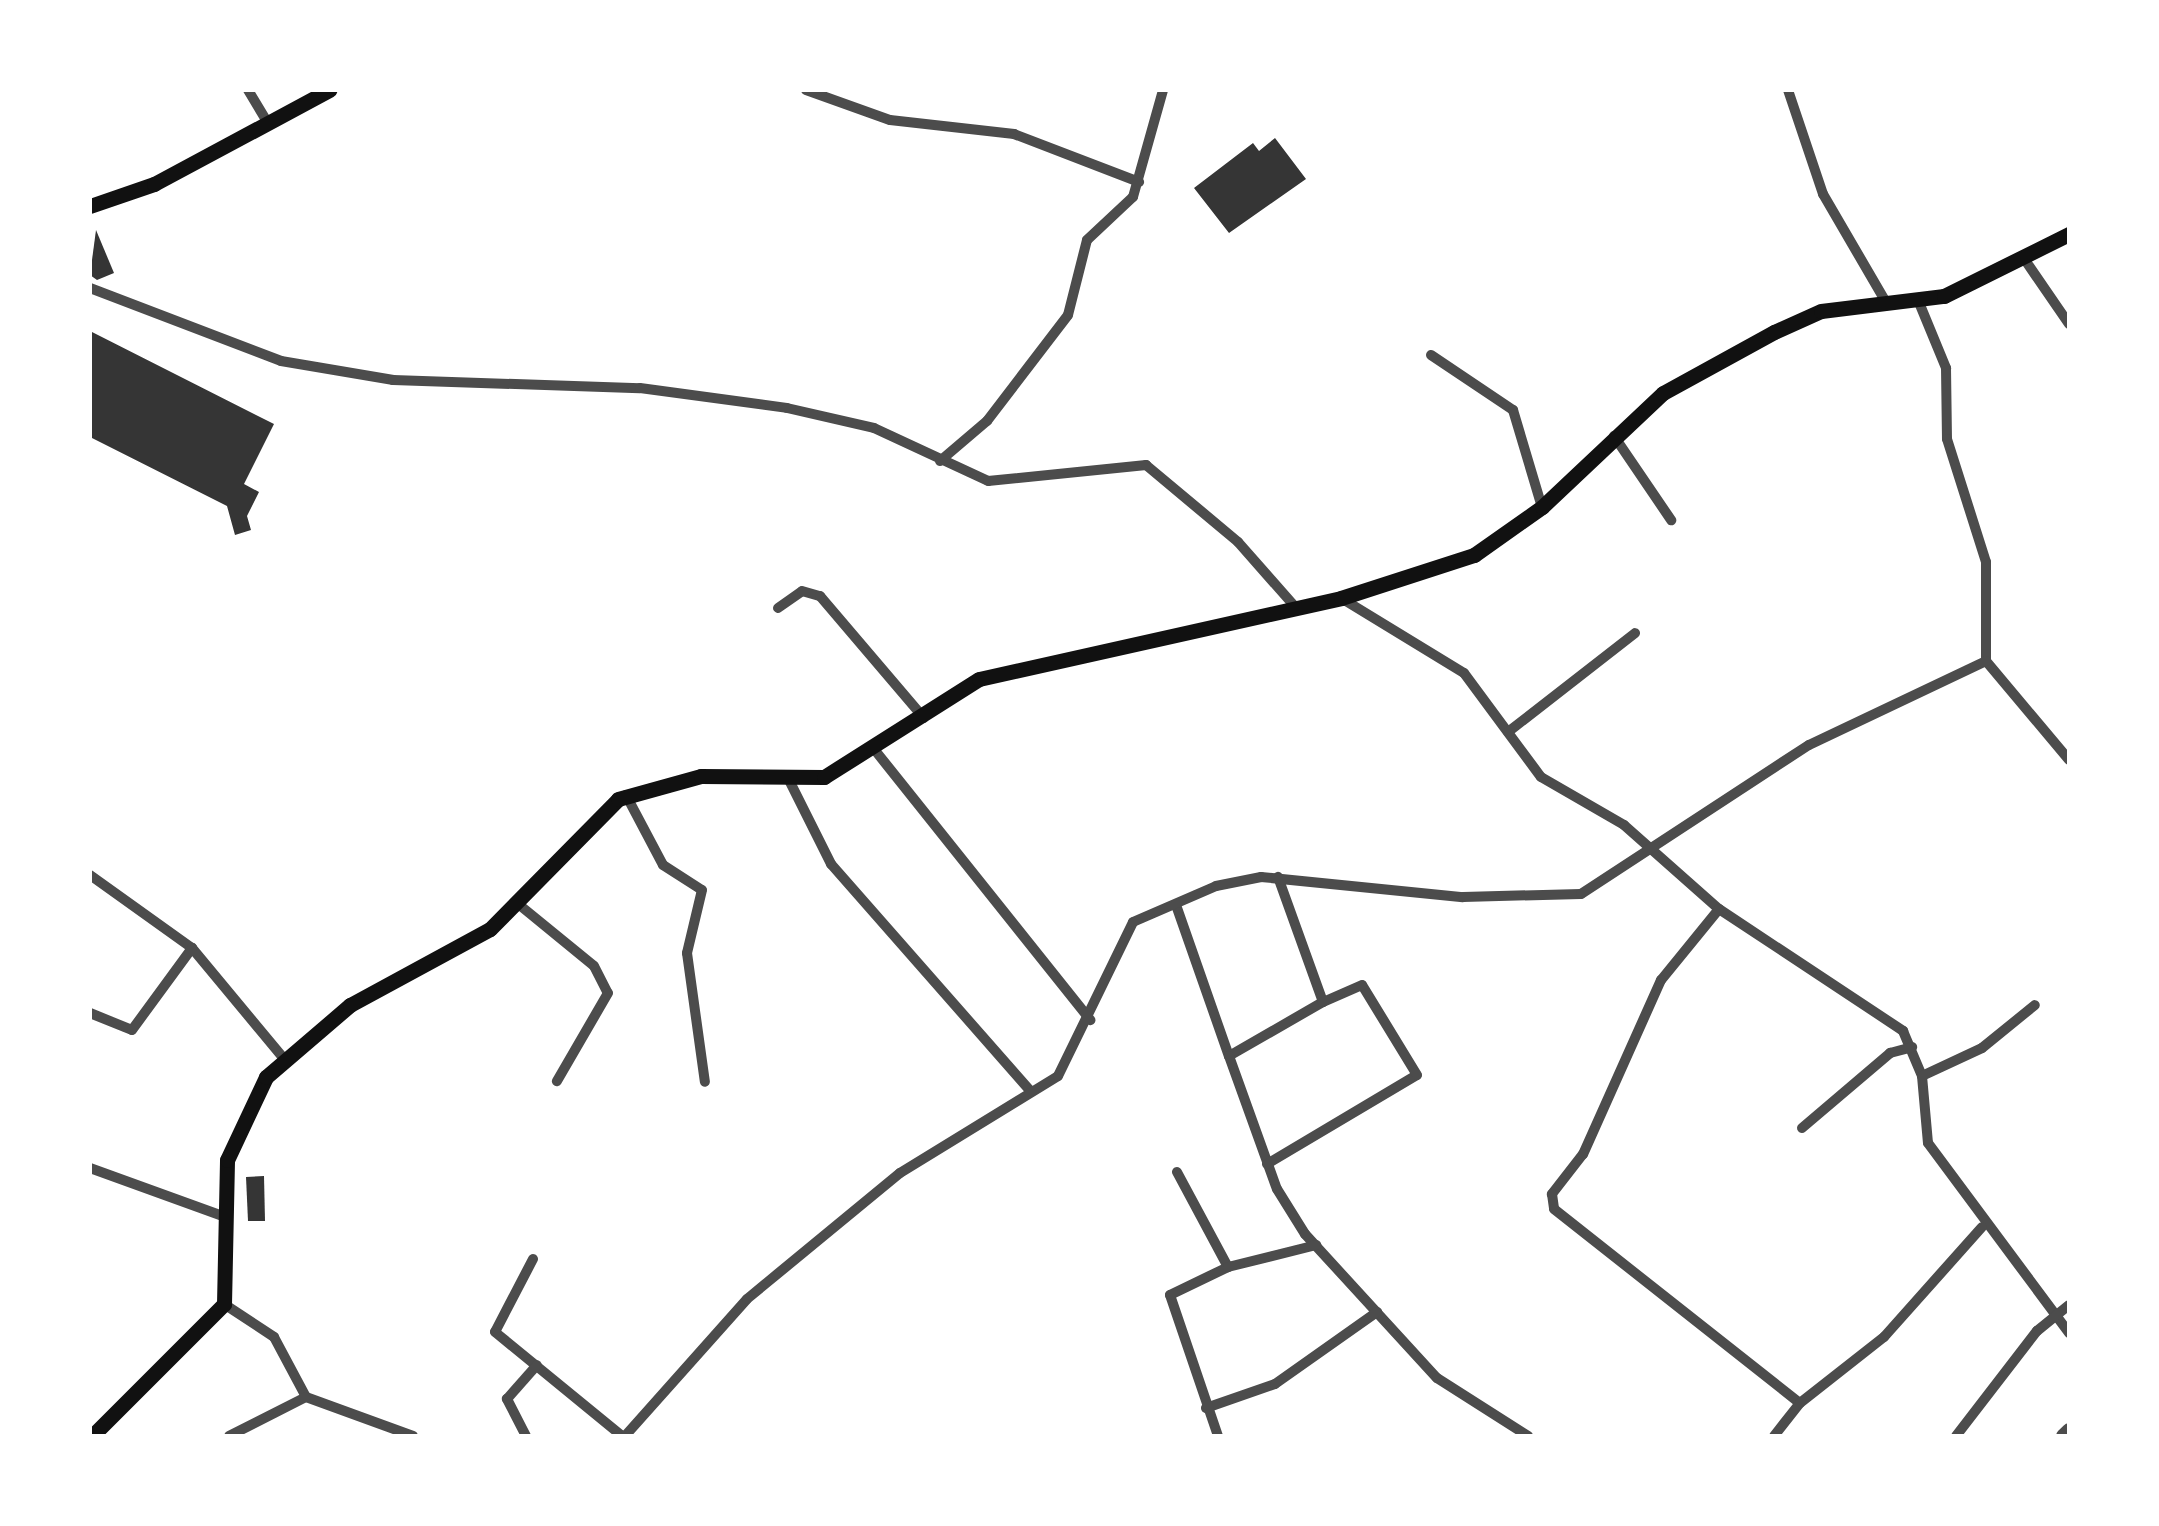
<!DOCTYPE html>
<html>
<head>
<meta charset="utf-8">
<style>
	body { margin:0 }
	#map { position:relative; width:2159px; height:1526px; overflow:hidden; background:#fff; font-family:"IBM Plex Sans",sans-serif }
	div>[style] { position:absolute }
	.building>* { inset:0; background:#353535 }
	.minor>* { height:10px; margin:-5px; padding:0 5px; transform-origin:5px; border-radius:5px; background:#4c4c4c }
	.tertiary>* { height:14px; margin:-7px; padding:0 7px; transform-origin:7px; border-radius:7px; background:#4c4c4c }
	.secondary>* { height:15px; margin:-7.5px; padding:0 7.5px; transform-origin:7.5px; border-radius:7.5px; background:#111 }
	span { translate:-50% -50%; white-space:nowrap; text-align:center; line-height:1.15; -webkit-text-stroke:9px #fff; paint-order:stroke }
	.frame { position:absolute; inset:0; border:92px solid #fff; pointer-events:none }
</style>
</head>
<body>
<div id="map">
	<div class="building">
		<i style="clip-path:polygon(1275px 138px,1306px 179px,1229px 233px,1194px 188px,1253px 143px,1259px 151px)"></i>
		<i style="clip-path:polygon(96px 230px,114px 273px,97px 280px,90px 275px)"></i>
		<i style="clip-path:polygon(92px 332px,274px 424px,244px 484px,259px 492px,247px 516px,251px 530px,235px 535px,227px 506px,90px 437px)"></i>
		<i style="clip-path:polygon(264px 1176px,265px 1221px,248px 1221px,246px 1177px)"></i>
	</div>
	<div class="minor">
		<i style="left:248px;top:90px;width:39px;rotate:59deg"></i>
		<i style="left:806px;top:90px;width:89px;rotate:19.7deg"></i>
		<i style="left:890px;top:120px;width:125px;rotate:6.4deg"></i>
		<i style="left:1014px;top:134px;width:134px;rotate:21deg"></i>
		<i style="left:1788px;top:90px;width:110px;rotate:71.4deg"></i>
		<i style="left:1823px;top:194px;width:127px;rotate:59.8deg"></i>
		<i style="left:2025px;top:260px;width:78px;rotate:55.5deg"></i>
		<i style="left:90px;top:288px;width:204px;rotate:20.9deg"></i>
		<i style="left:281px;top:361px;width:114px;rotate:9.6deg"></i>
		<i style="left:393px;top:380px;width:247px;rotate:1.9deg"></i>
		<i style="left:640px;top:388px;width:148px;rotate:7.7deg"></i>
		<i style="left:787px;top:408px;width:89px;rotate:12.9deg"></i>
		<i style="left:874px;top:428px;width:126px;rotate:24.9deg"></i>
		<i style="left:988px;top:481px;width:159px;rotate:-5.8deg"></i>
		<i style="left:1146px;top:465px;width:120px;rotate:39.9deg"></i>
		<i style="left:1238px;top:542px;width:89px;rotate:48.6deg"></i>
		<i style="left:1918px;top:300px;width:74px;rotate:67.6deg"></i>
		<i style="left:1946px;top:368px;width:71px;rotate:89.2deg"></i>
		<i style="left:1947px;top:439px;width:129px;rotate:72.4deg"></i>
		<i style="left:1986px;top:562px;width:99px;rotate:90deg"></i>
		<i style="left:1986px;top:661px;width:129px;rotate:50deg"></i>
		<i style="left:1431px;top:355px;width:99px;rotate:33.9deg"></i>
		<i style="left:1513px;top:410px;width:101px;rotate:73.4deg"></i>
		<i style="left:1614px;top:436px;width:102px;rotate:55.8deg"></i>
		<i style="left:940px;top:461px;width:62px;rotate:-40.4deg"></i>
		<i style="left:987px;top:421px;width:133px;rotate:-52.6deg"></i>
		<i style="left:1068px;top:315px;width:77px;rotate:-75.8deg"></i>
		<i style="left:1087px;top:240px;width:63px;rotate:-43.1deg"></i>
		<i style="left:1133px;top:197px;width:111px;rotate:-74.3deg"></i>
		<i style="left:1341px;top:598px;width:144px;rotate:31.4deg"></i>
		<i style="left:1464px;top:673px;width:129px;rotate:53.5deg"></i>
		<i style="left:1541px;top:777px;width:96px;rotate:30deg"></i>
		<i style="left:1624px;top:825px;width:127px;rotate:41.5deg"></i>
		<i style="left:1719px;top:909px;width:221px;rotate:33.5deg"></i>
		<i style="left:1903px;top:1031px;width:49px;rotate:67.1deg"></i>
		<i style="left:1922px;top:1076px;width:67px;rotate:84.9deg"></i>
		<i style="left:1928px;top:1143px;width:237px;rotate:53.4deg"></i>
		<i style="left:778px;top:608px;width:29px;rotate:-35deg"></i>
		<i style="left:802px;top:591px;width:19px;rotate:16deg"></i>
		<i style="left:820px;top:596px;width:160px;rotate:49.6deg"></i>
		<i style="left:1508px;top:732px;width:161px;rotate:-37.9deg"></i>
		<i style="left:874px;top:749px;width:347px;rotate:51.4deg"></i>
		<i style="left:790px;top:782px;width:92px;rotate:63.4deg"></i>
		<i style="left:831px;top:864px;width:303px;rotate:48.7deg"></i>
		<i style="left:626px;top:795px;width:79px;rotate:62.1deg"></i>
		<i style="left:663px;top:865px;width:46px;rotate:32.7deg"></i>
		<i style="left:702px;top:890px;width:65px;rotate:103.4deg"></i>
		<i style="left:687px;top:953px;width:130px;rotate:82.1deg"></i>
		<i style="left:90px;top:875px;width:125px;rotate:35.6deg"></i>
		<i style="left:192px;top:948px;width:144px;rotate:50.3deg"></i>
		<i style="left:517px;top:903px;width:99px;rotate:39.3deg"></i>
		<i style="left:594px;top:966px;width:30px;rotate:63deg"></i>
		<i style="left:608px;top:993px;width:102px;rotate:120.1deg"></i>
		<i style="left:1176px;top:905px;width:160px;rotate:70.7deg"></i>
		<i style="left:1229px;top:1056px;width:108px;rotate:-29.9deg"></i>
		<i style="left:1323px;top:1002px;width:133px;rotate:-109.8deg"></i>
		<i style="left:1719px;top:909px;width:92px;rotate:129.2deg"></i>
		<i style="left:1661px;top:980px;width:191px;rotate:114.1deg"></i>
		<i style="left:1583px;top:1154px;width:51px;rotate:127.8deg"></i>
		<i style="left:1552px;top:1194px;width:15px;rotate:82deg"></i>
		<i style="left:1554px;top:1209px;width:313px;rotate:38.3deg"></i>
		<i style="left:1800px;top:1403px;width:42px;rotate:128.2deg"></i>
		<i style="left:90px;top:1013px;width:45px;rotate:22deg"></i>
		<i style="left:132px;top:1030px;width:102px;rotate:-53.8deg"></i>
		<i style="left:1229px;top:1056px;width:141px;rotate:70.2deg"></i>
		<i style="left:1277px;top:1189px;width:53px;rotate:58.1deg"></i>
		<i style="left:1305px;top:1234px;width:195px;rotate:47.5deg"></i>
		<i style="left:1437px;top:1378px;width:108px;rotate:32.5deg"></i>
		<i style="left:1922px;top:1076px;width:66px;rotate:-25deg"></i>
		<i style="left:1982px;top:1048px;width:68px;rotate:-39.1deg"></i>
		<i style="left:1802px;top:1128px;width:116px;rotate:-40.4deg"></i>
		<i style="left:1890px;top:1053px;width:23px;rotate:-15deg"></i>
		<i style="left:1267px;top:1164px;width:174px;rotate:-30.7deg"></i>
		<i style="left:1417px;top:1075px;width:105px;rotate:-121.4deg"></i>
		<i style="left:1362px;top:985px;width:43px;rotate:156.4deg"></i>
		<i style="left:90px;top:1168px;width:144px;rotate:19.9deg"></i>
		<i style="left:1177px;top:1172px;width:108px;rotate:61.8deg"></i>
		<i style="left:533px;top:1259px;width:82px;rotate:117.5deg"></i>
		<i style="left:495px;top:1332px;width:164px;rotate:39.3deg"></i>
		<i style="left:224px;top:1304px;width:60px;rotate:33.4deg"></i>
		<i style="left:274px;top:1337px;width:68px;rotate:61.9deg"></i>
		<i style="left:306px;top:1397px;width:114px;rotate:20deg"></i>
		<i style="left:1800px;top:1403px;width:107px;rotate:-38.2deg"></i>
		<i style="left:1884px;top:1337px;width:147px;rotate:-48.3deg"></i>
		<i style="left:1206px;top:1408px;width:73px;rotate:-19.2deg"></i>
		<i style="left:1275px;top:1384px;width:125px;rotate:-35.2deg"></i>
		<i style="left:229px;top:1436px;width:86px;rotate:-26.9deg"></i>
		<i style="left:526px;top:1436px;width:42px;rotate:-117.2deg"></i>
		<i style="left:507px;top:1399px;width:45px;rotate:-48.6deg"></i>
		<i style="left:625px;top:1436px;width:183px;rotate:-48.3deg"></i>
		<i style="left:747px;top:1299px;width:198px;rotate:-39.5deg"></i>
		<i style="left:900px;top:1173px;width:185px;rotate:-31.5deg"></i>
		<i style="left:1058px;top:1076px;width:171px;rotate:-64deg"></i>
		<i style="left:1133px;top:922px;width:90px;rotate:-23.4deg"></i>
		<i style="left:1216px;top:886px;width:46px;rotate:-11.3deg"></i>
		<i style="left:1261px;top:877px;width:203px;rotate:5.7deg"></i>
		<i style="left:1463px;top:897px;width:118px;rotate:-1.5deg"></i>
		<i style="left:1581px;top:894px;width:272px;rotate:-33.2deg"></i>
		<i style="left:1809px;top:745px;width:196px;rotate:-25.4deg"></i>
		<i style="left:1218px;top:1436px;width:149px;rotate:-108.8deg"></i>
		<i style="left:1170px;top:1295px;width:64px;rotate:-25.8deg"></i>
		<i style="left:1228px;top:1267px;width:91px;rotate:-14deg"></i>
		<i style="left:1956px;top:1436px;width:133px;rotate:-52.4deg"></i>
		<i style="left:2037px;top:1331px;width:41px;rotate:-39.1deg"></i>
	</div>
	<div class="tertiary">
		<i style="left:2063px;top:1436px;width:8px;rotate:-45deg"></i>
	</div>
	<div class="secondary">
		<i style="left:90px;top:206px;width:68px;rotate:-19deg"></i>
		<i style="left:154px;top:184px;width:199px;rotate:-28.2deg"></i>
		<i style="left:92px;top:1436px;width:187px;rotate:-45deg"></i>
		<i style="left:224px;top:1304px;width:144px;rotate:-88.8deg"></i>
		<i style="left:227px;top:1160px;width:92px;rotate:-64.8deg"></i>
		<i style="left:266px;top:1077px;width:111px;rotate:-40.6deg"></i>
		<i style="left:350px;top:1005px;width:159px;rotate:-28.5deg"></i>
		<i style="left:490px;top:929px;width:182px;rotate:-45.4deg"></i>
		<i style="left:618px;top:799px;width:86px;rotate:-15.5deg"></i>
		<i style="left:701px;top:776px;width:123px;rotate:0.5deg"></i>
		<i style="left:824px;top:777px;width:183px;rotate:-32.3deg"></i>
		<i style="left:979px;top:679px;width:371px;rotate:-12.6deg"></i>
		<i style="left:1341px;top:598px;width:140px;rotate:-17.9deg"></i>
		<i style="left:1474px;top:555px;width:83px;rotate:-35.2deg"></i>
		<i style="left:1542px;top:507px;width:166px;rotate:-43.3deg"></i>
		<i style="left:1663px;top:393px;width:127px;rotate:-28.8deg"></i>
		<i style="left:1774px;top:332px;width:51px;rotate:-24.1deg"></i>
		<i style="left:1821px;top:311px;width:124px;rotate:-7deg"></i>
		<i style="left:1944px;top:296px;width:140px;rotate:-26.4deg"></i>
	</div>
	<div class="frame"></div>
</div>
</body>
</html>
